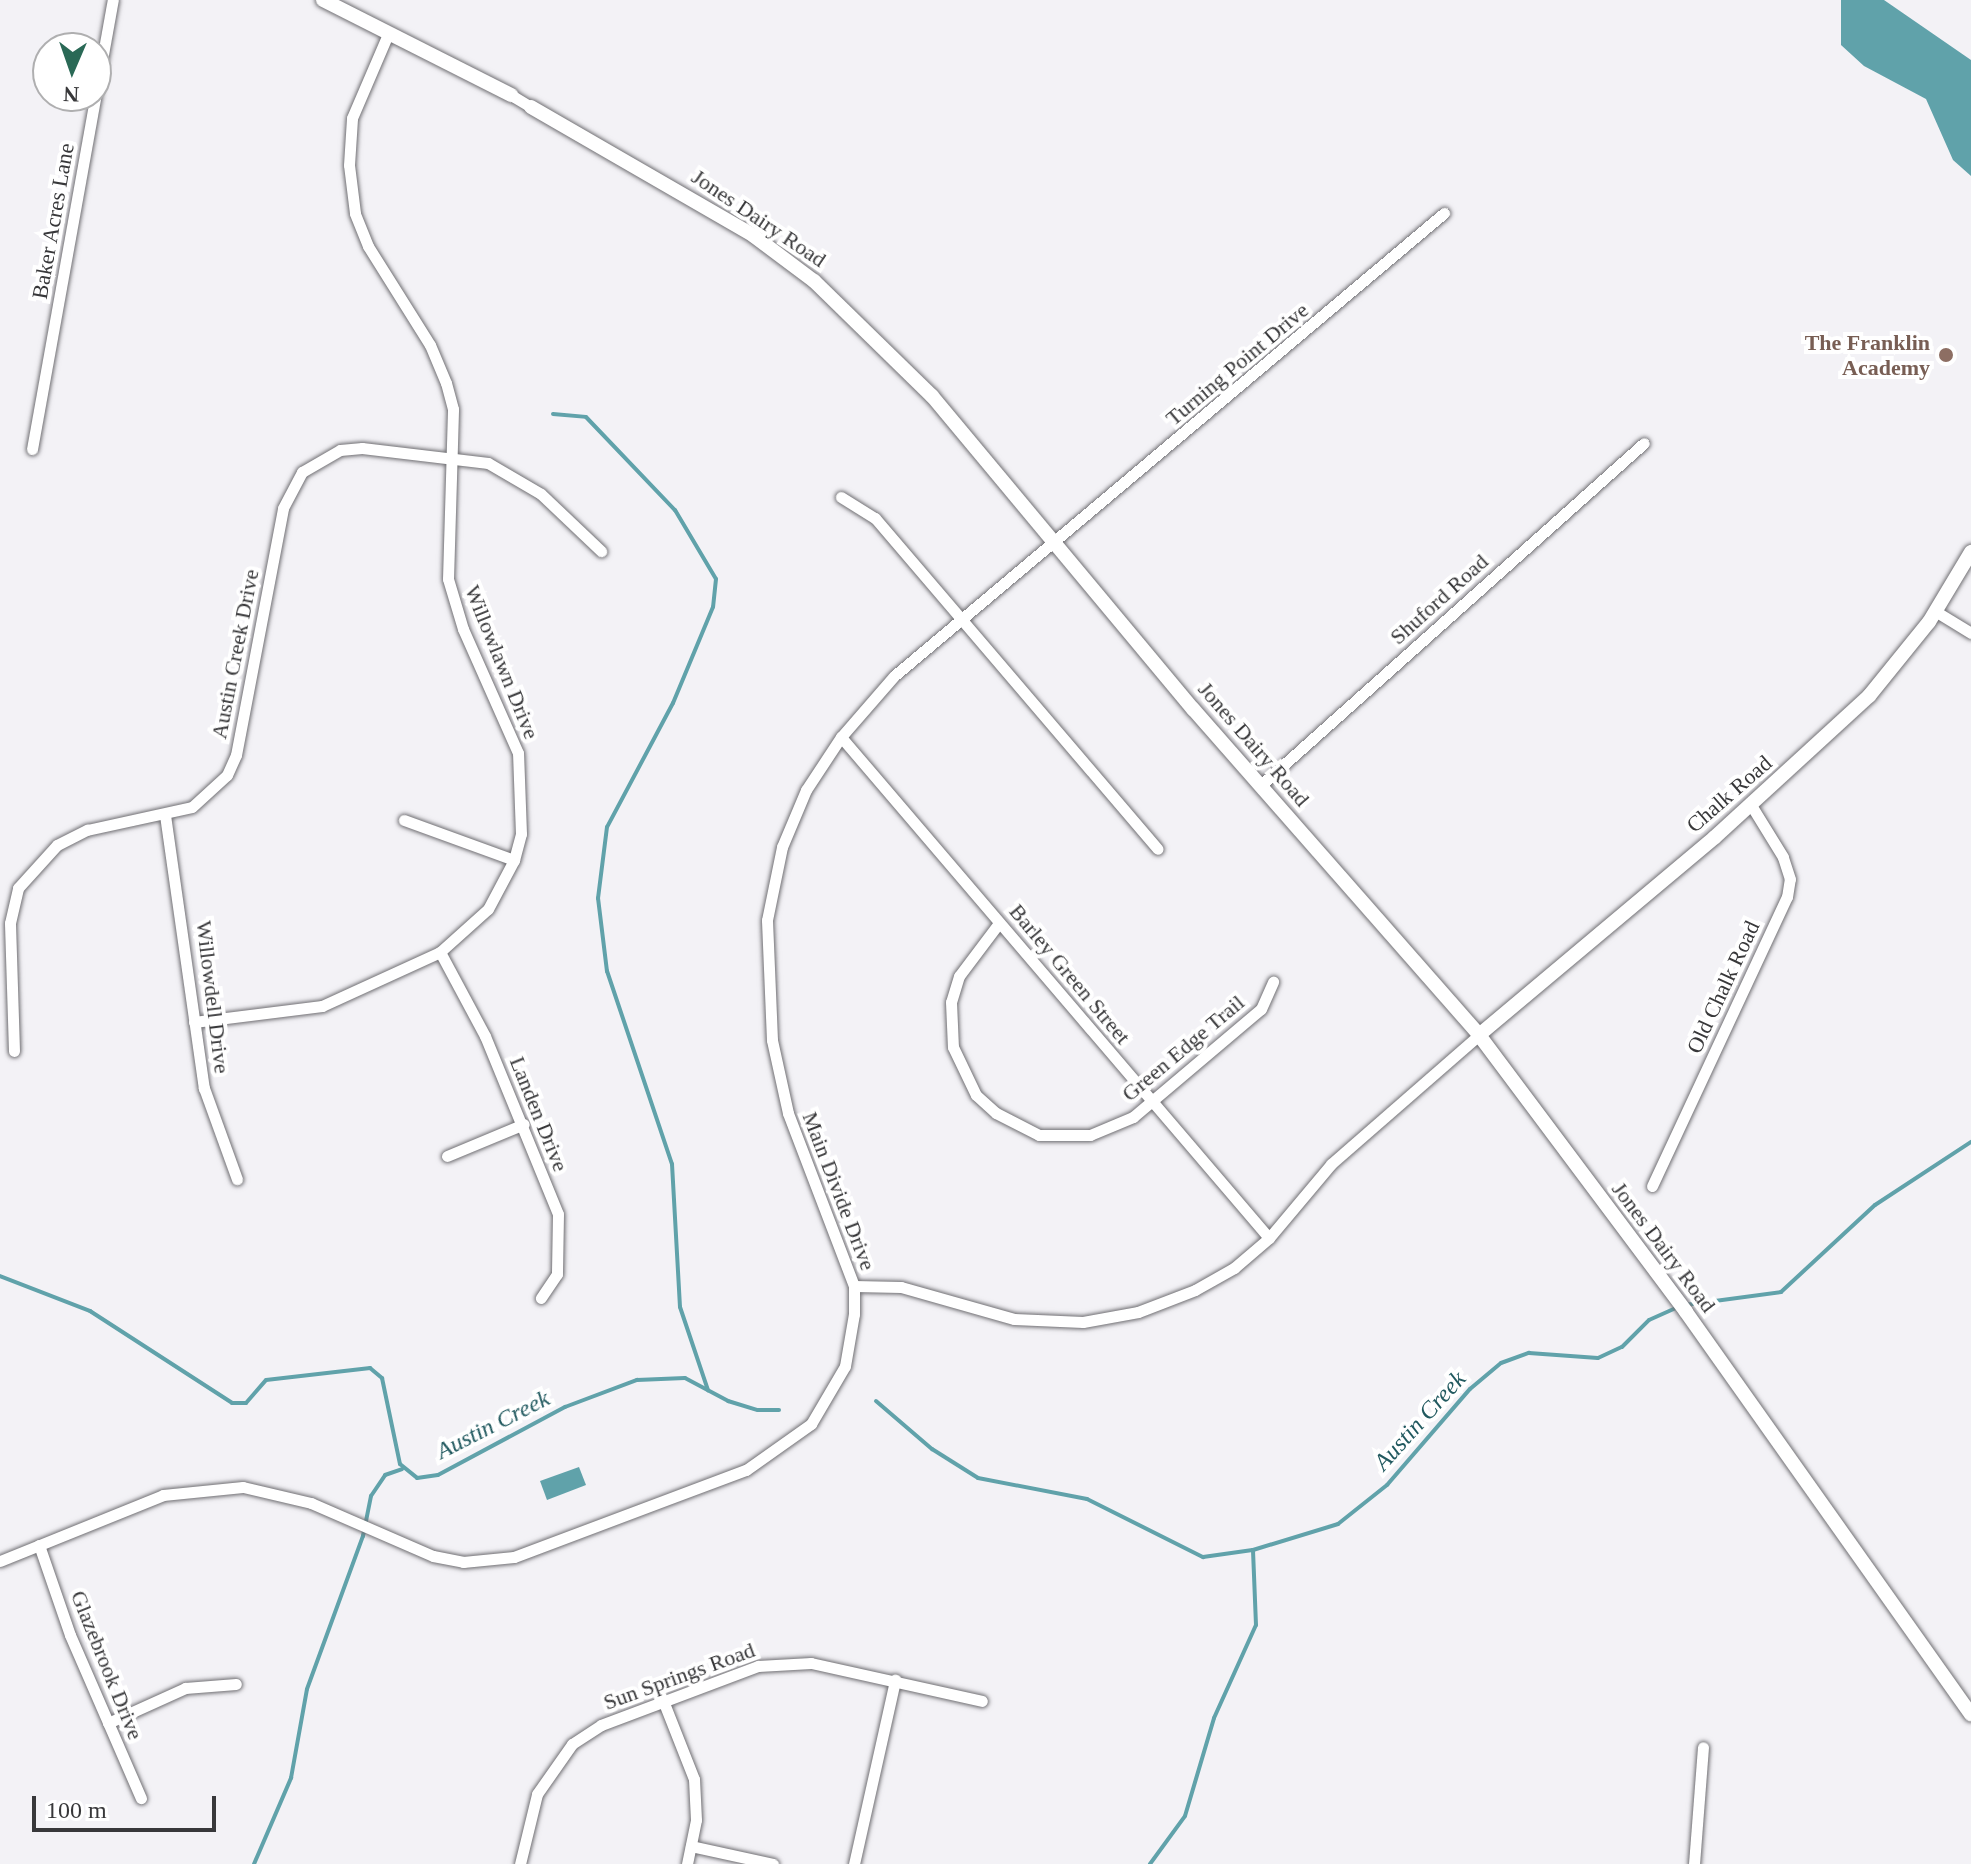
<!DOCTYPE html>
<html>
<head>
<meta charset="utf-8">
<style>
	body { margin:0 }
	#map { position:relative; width:1971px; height:1864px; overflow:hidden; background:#f3f2f6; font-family:"Times New Roman",serif }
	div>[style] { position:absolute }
	.water>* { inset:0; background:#60a2aa }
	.stream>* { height:4px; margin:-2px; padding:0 2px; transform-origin:2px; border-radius:2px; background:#60a2aa }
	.roads { filter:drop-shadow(0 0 2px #706f73) drop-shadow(0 0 2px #706f73) }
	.minor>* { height:11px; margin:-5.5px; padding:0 5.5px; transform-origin:5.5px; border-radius:5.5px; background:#fff }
	.tertiary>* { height:14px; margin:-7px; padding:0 7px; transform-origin:7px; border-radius:7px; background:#fff }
	.dots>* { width:22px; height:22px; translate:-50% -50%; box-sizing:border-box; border:4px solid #fff; border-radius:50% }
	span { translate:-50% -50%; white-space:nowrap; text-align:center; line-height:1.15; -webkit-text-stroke:8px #fff; paint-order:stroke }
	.street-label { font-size:22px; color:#38383a }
	.education-label { font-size:22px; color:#785e54; font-weight:700 }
	.right { translate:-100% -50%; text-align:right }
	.water-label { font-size:24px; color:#21595f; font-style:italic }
	.north { position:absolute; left:32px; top:32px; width:80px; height:80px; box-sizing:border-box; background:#fff; border:2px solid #afafb0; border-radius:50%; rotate:182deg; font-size:22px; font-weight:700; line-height:32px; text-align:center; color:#38383a }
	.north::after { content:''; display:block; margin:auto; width:28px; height:36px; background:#2a6956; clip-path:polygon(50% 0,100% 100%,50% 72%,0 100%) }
	.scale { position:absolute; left:32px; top:1796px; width:184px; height:36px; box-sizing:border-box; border:4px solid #38383a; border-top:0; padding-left:10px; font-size:24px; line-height:28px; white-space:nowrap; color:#38383a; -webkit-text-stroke:6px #fff; paint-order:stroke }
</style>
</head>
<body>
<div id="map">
	<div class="water">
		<i style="clip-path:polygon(1841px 0,1884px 0,1971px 60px,1971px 176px,1953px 160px,1926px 99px,1864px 66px,1841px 45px)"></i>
		<i style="clip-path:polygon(579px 1467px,586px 1485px,547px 1500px,540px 1481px)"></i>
	</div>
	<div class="stream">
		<i style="left:553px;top:414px;width:33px;rotate:5deg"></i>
		<i style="left:586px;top:417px;width:129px;rotate:46.3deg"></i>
		<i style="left:675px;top:510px;width:80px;rotate:59.3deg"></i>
		<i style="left:716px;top:579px;width:28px;rotate:96deg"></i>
		<i style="left:713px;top:607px;width:104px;rotate:112.6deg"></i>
		<i style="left:673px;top:703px;width:140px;rotate:118deg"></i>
		<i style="left:607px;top:827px;width:72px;rotate:97.2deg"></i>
		<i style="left:598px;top:898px;width:74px;rotate:83deg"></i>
		<i style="left:607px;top:971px;width:204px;rotate:71.4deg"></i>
		<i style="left:672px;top:1164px;width:143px;rotate:86.8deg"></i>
		<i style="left:680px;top:1307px;width:88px;rotate:71.4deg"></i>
		<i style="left:0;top:1276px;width:97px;rotate:21.3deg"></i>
		<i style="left:90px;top:1311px;width:169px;rotate:32.9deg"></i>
		<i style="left:232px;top:1403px;width:14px"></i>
		<i style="left:246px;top:1403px;width:30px;rotate:-49deg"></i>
		<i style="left:266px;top:1380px;width:105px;rotate:-6.6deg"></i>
		<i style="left:370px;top:1368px;width:16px;rotate:40deg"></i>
		<i style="left:382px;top:1378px;width:88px;rotate:78.2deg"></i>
		<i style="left:400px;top:1464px;width:22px;rotate:39deg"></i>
		<i style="left:417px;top:1478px;width:21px;rotate:-8deg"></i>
		<i style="left:438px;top:1475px;width:144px;rotate:-28.2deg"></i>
		<i style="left:565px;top:1407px;width:77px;rotate:-20.6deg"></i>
		<i style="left:637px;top:1380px;width:48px;rotate:-2.4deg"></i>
		<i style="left:685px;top:1378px;width:49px;rotate:28.1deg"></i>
		<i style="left:728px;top:1401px;width:31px;rotate:17deg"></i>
		<i style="left:758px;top:1410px;width:21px"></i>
		<i style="left:1685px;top:1305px;width:97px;rotate:-7.7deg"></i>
		<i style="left:1781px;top:1292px;width:128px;rotate:-42.8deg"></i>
		<i style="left:1875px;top:1205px;width:115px;rotate:-33.3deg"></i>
		<i style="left:876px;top:1401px;width:74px;rotate:40.6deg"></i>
		<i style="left:932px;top:1449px;width:54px;rotate:32.2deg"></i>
		<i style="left:978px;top:1478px;width:111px;rotate:10.9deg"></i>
		<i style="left:1087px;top:1499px;width:130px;rotate:26.6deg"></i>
		<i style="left:1203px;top:1557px;width:50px;rotate:-8deg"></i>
		<i style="left:1253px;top:1550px;width:89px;rotate:-17deg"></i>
		<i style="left:1338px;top:1524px;width:63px;rotate:-38.5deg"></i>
		<i style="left:1387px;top:1485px;width:127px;rotate:-49.2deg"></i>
		<i style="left:1470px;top:1389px;width:40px;rotate:-40deg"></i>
		<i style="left:1501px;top:1363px;width:30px;rotate:-20deg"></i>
		<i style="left:1529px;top:1353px;width:69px;rotate:4.1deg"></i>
		<i style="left:1598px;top:1358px;width:26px;rotate:-25deg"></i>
		<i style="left:1622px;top:1347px;width:38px;rotate:-45deg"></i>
		<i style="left:1649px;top:1320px;width:30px;rotate:-24deg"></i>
		<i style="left:254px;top:1864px;width:94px;rotate:-66.7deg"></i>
		<i style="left:291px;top:1778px;width:90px;rotate:-79.8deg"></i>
		<i style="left:307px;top:1689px;width:163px;rotate:-69.9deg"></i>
		<i style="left:363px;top:1536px;width:41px;rotate:-78.7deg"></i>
		<i style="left:371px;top:1496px;width:25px;rotate:-56deg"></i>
		<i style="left:385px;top:1475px;width:18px;rotate:-19deg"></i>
		<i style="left:1150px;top:1864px;width:59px;rotate:-53.9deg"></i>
		<i style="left:1185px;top:1816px;width:102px;rotate:-73.5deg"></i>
		<i style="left:1214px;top:1718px;width:102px;rotate:-65.7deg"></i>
		<i style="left:1256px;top:1625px;width:75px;rotate:-92.3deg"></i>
	</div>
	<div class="roads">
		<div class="minor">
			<i style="left:511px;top:95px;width:23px;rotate:31deg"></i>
			<i style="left:32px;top:449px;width:456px;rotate:-79.8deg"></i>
			<i style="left:841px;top:497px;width:40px;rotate:32deg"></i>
			<i style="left:875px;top:518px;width:435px;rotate:49.5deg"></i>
			<i style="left:1935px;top:611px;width:42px;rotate:31.4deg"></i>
			<i style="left:841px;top:737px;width:659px;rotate:49.49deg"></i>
			<i style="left:1261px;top:785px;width:513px;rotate:-41.76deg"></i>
			<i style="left:165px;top:815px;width:276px;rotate:81.9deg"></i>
			<i style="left:204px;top:1088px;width:97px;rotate:70.1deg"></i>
			<i style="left:404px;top:820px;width:117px;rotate:20deg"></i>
			<i style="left:999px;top:923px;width:66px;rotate:127deg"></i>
			<i style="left:959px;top:976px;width:27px;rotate:107deg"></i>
			<i style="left:951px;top:1002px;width:45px;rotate:87.5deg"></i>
			<i style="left:953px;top:1047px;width:53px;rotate:64.4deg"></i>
			<i style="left:976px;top:1095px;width:27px;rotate:42deg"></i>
			<i style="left:996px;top:1113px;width:48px;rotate:27.1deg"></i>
			<i style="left:1039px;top:1135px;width:51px"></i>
			<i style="left:1090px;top:1135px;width:47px;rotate:-22.7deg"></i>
			<i style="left:1133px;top:1117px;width:167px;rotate:-40.2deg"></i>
			<i style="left:1261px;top:1009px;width:30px;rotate:-66deg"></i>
			<i style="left:440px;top:952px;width:95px;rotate:61.8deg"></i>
			<i style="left:485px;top:1036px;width:192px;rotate:67.7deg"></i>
			<i style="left:558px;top:1214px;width:60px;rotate:91deg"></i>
			<i style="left:557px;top:1274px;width:29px;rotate:124deg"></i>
			<i style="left:194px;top:1022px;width:129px;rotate:-7.1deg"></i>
			<i style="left:322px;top:1006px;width:130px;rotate:-24.6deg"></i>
			<i style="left:440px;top:952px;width:64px;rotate:-41.9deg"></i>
			<i style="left:488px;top:909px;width:55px;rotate:-62deg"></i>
			<i style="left:514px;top:860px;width:27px;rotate:-75deg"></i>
			<i style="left:521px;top:834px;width:81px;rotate:-92.1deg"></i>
			<i style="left:518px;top:753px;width:136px;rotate:-113.9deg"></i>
			<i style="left:463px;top:629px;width:52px;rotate:-106.7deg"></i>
			<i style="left:448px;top:579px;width:170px;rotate:-88.3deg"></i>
			<i style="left:453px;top:409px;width:27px;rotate:-105deg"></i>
			<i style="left:446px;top:383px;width:41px;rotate:-112.8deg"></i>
			<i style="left:430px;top:345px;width:117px;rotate:-122.1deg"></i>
			<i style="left:368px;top:246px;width:35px;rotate:-112deg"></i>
			<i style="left:355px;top:213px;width:48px;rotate:-97.1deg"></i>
			<i style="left:349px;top:165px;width:47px;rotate:-86.3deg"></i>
			<i style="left:352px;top:118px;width:91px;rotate:-66.8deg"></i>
			<i style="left:14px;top:1051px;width:128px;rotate:-91.8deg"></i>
			<i style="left:10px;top:923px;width:36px;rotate:-77deg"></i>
			<i style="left:18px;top:888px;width:58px;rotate:-47.8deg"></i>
			<i style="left:57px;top:845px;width:34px;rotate:-27deg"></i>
			<i style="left:87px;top:830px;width:107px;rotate:-12.4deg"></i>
			<i style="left:192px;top:807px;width:47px;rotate:-42.4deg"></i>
			<i style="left:227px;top:775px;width:22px;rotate:-66deg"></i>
			<i style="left:236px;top:755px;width:251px;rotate:-79.2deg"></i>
			<i style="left:283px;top:508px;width:41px;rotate:-62.2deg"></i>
			<i style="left:302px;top:472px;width:44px;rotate:-30.1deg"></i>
			<i style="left:340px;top:450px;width:22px;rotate:-5deg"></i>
			<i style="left:362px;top:448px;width:127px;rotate:6.8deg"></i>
			<i style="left:488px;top:463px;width:61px;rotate:30.3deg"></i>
			<i style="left:541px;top:494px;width:83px;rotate:43.5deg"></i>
			<i style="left:447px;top:1156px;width:83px;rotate:-22.6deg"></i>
			<i style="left:1652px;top:1186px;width:319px;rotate:-65deg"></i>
			<i style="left:1787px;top:897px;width:18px;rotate:-81deg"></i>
			<i style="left:1790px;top:879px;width:23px;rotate:-108deg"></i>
			<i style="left:1783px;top:857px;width:61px;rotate:-121.6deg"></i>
			<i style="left:854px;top:1286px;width:47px;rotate:1.2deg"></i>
			<i style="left:901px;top:1287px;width:117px;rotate:15.8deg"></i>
			<i style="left:1014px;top:1319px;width:69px;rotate:2.5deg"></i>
			<i style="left:1083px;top:1322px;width:56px;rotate:-10.3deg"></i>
			<i style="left:1138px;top:1312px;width:61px;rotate:-21.1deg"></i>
			<i style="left:1195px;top:1290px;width:45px;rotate:-29.4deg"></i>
			<i style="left:1234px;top:1268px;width:46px;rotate:-40.6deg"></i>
			<i style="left:1269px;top:1238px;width:97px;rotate:-50deg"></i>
			<i style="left:1331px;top:1164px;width:196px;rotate:-41.1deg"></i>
			<i style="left:39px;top:1545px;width:95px;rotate:71deg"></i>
			<i style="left:70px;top:1635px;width:178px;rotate:66.5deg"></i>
			<i style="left:0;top:1561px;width:176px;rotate:-22deg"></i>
			<i style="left:163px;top:1495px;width:80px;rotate:-5.7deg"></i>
			<i style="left:243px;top:1487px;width:70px;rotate:13.2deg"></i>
			<i style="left:311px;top:1503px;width:133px;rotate:23.5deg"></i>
			<i style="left:433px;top:1556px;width:31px;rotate:11deg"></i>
			<i style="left:463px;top:1562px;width:51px;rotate:-5.6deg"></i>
			<i style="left:514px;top:1557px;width:248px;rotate:-20.6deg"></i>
			<i style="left:746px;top:1470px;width:80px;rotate:-35.3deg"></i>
			<i style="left:811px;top:1424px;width:67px;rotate:-59.6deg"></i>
			<i style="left:845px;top:1366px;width:53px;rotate:-80.2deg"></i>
			<i style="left:854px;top:1314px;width:28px;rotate:-90deg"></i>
			<i style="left:854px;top:1286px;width:185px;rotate:-110.9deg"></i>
			<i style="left:788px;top:1113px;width:75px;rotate:-102.4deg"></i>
			<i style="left:772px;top:1040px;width:120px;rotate:-92.4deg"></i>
			<i style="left:767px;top:920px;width:75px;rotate:-78.4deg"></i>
			<i style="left:782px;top:847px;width:62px;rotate:-67.2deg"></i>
			<i style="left:806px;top:790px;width:64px;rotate:-56.6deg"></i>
			<i style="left:841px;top:737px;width:81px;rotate:-49deg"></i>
			<i style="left:894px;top:676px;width:719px;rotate:-40.09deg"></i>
			<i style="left:664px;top:1703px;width:82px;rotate:68.5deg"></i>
			<i style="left:694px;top:1779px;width:41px;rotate:87.2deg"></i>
			<i style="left:696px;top:1820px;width:45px;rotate:101.6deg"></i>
			<i style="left:108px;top:1723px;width:85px;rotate:-24.4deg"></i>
			<i style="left:185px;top:1688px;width:51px;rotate:-4.5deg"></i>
			<i style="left:691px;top:1846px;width:84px;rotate:12.4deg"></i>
			<i style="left:520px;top:1864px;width:72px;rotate:-76.3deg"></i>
			<i style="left:537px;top:1794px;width:61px;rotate:-55deg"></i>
			<i style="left:572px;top:1744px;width:35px;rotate:-33deg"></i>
			<i style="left:601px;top:1725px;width:168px;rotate:-20.6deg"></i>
			<i style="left:758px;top:1666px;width:53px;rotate:-3.2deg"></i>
			<i style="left:811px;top:1663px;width:175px;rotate:12.5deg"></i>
			<i style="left:854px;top:1864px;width:189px;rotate:-77.4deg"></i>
			<i style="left:1694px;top:1864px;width:117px;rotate:-85.6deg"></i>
		</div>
		<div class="tertiary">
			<i style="left:323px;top:0;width:211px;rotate:26.8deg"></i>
			<i style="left:531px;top:107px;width:258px;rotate:30deg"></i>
			<i style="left:754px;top:236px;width:75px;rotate:36.9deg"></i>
			<i style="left:814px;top:281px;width:165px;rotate:44.3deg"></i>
			<i style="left:932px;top:396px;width:408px;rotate:50.2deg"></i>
			<i style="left:1193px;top:709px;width:434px;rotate:48.7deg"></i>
			<i style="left:1479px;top:1035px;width:346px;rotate:53.2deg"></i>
			<i style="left:1686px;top:1312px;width:493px;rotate:54.7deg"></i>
			<i style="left:1479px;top:1035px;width:308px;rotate:-40deg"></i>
			<i style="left:1715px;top:837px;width:209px;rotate:-42.5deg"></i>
			<i style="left:1869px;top:696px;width:95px;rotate:-51deg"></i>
			<i style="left:1929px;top:622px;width:82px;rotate:-59deg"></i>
		</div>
	</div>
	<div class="dots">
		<i style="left:1946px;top:355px;background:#8d6e63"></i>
	</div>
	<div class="street-label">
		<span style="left:759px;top:218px;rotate:34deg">Jones Dairy Road</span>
		<span style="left:53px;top:221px;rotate:-80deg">Baker Acres Lane</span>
		<span style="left:1237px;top:364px;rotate:-40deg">Turning Point Drive</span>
		<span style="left:1439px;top:599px;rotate:-42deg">Shuford Road</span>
		<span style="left:235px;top:654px;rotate:-79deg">Austin Creek Drive</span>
		<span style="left:502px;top:662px;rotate:68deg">Willowlawn Drive</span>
		<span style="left:1254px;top:744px;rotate:49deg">Jones Dairy Road</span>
		<span style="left:1729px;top:794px;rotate:-41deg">Chalk Road</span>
		<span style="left:1070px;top:974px;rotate:50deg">Barley Green Street</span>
		<span style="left:1723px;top:987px;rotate:-65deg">Old Chalk Road</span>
		<span style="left:213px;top:997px;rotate:83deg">Willowdell Drive</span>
		<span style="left:1183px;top:1048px;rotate:-40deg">Green Edge Trail</span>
		<span style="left:539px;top:1114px;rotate:68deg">Landen Drive</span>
		<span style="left:839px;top:1191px;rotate:69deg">Main Divide Drive</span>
		<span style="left:1664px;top:1247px;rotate:53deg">Jones Dairy Road</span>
		<span style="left:107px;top:1665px;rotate:68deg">Glazebrook Drive</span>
		<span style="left:679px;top:1676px;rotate:-20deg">Sun Springs Road</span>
	</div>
	<div class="education-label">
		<span class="right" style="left:1930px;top:355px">The Franklin<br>Academy</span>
	</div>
	<div class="water-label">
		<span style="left:1420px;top:1421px;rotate:-48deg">Austin Creek</span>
		<span style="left:493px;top:1425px;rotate:-27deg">Austin Creek</span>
	</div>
	<div class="north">N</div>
	<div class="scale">100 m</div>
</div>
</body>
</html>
